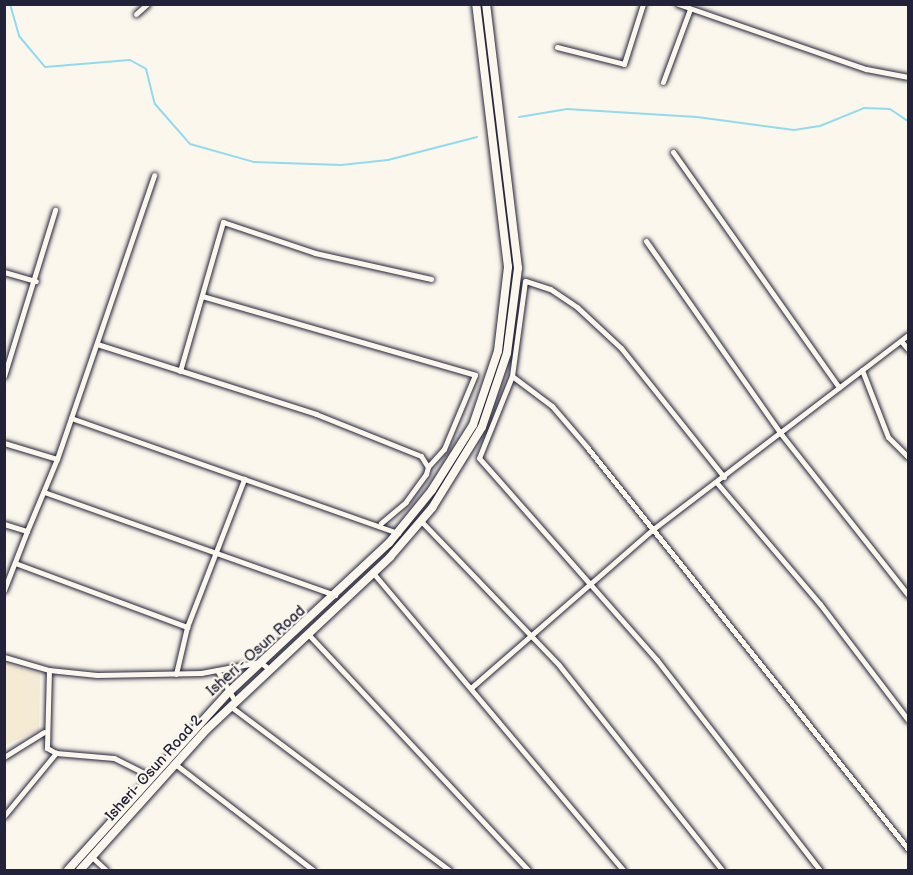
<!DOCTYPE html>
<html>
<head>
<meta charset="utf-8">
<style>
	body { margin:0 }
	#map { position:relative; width:913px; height:875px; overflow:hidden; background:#fbf7ec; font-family:"Balsamiq Sans",sans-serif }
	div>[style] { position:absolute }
	.built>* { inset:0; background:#f5ead4 }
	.stream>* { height:2px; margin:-1px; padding:0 1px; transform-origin:1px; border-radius:1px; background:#90dbf0 }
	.roads { filter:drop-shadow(0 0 2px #22223b) drop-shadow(0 0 2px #22223b) }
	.street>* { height:5px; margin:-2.5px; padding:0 2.5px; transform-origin:2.5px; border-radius:2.5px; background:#fbf7ec }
	.secondary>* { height:8px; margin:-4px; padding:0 4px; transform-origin:4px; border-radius:4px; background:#fbf7ec }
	span { translate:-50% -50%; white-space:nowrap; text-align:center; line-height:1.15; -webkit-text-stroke:4.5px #fbf7ec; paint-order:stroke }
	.street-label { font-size:15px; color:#22223b }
	.frame { position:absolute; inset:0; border:6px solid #22223b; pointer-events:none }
</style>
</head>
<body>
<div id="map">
	<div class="built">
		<i style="clip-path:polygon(4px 663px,40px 674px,39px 730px,5px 745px)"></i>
	</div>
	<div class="stream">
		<i style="left:10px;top:4px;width:33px;rotate:74deg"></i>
		<i style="left:19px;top:36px;width:40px;rotate:50deg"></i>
		<i style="left:45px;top:67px;width:85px;rotate:-4.7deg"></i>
		<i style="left:130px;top:60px;width:18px;rotate:29deg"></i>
		<i style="left:146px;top:69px;width:36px;rotate:76deg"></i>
		<i style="left:155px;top:104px;width:53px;rotate:48.8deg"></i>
		<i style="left:190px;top:144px;width:66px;rotate:15.7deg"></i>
		<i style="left:254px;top:162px;width:87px;rotate:2deg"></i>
		<i style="left:341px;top:165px;width:47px;rotate:-6.1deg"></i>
		<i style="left:388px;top:160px;width:92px;rotate:-14.5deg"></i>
		<i style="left:519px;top:117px;width:49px;rotate:-9.5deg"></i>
		<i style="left:567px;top:109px;width:130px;rotate:3.5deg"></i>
		<i style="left:697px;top:117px;width:98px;rotate:7.6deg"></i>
		<i style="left:794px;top:130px;width:26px;rotate:-9deg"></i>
		<i style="left:820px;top:126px;width:48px;rotate:-22.2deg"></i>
		<i style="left:864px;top:108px;width:26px;rotate:2deg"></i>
		<i style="left:890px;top:109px;width:22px;rotate:34deg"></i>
	</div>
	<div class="roads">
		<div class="street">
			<i style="left:678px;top:4px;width:199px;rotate:19.1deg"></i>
			<i style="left:866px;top:69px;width:43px;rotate:10.8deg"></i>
			<i style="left:136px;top:14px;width:15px;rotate:-42deg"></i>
			<i style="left:557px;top:47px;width:69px;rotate:14.2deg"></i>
			<i style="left:624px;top:64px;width:63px;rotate:-72.4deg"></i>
			<i style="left:663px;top:82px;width:78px;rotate:-69.7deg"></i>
			<i style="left:673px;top:152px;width:288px;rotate:54.8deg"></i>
			<i style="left:646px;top:241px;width:236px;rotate:55deg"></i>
			<i style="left:781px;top:434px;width:205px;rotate:51.7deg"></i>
			<i style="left:4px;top:272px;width:33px;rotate:16deg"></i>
			<i style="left:202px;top:296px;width:284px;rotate:16.1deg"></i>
			<i style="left:475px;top:375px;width:80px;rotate:112.7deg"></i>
			<i style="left:444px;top:449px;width:24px;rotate:132deg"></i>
			<i style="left:901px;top:341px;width:11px;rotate:49deg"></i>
			<i style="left:97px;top:344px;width:230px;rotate:17.7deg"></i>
			<i style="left:316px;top:414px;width:113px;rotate:21.8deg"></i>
			<i style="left:421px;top:456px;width:13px;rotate:58deg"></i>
			<i style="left:428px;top:467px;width:7px;rotate:106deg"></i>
			<i style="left:426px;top:474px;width:34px;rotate:126deg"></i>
			<i style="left:406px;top:502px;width:33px;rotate:140deg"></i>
			<i style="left:862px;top:370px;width:72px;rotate:68.8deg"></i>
			<i style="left:888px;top:437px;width:28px;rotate:45deg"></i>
			<i style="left:180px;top:371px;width:155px;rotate:-73.9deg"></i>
			<i style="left:223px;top:222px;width:97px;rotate:18.6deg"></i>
			<i style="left:315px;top:253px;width:119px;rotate:12.6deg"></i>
			<i style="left:4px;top:376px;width:174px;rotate:-72.9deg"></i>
			<i style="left:512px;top:376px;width:50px;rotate:36.9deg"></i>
			<i style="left:552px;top:406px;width:54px;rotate:49.5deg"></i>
			<i style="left:587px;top:447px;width:514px;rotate:51.39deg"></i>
			<i style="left:71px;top:418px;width:347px;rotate:19.4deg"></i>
			<i style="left:4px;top:443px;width:55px;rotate:16.8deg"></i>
			<i style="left:724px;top:477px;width:165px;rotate:-128.6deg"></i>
			<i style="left:621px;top:348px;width:60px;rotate:-137deg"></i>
			<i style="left:577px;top:307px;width:32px;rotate:-146deg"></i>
			<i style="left:550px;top:289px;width:26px;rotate:-162deg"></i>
			<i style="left:525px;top:281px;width:96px;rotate:97.8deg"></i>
			<i style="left:512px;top:376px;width:88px;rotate:111.9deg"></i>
			<i style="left:479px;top:458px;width:269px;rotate:48.6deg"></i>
			<i style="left:657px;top:660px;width:266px;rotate:52.2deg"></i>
			<i style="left:717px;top:483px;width:159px;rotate:49.6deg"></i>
			<i style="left:820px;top:604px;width:146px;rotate:52.8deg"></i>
			<i style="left:44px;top:492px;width:309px;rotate:19.5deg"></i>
			<i style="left:421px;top:521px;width:199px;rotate:46.2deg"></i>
			<i style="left:559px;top:665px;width:262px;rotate:51.5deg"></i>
			<i style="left:4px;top:524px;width:24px;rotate:17deg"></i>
			<i style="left:27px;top:531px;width:78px;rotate:-67.4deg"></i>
			<i style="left:57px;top:459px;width:300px;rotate:-71.1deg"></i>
			<i style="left:15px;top:563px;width:184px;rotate:20.4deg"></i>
			<i style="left:374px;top:574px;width:387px;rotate:49.9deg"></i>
			<i style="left:4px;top:590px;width:63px;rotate:-68.7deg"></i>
			<i style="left:309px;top:635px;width:321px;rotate:47deg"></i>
			<i style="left:4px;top:657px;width:47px;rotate:16.1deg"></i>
			<i style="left:49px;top:670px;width:48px;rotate:5.9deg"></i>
			<i style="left:97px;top:675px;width:104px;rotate:-1.1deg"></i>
			<i style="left:201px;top:673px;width:60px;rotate:-10.6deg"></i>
			<i style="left:260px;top:662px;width:11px;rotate:38deg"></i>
			<i style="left:49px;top:670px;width:78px;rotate:91.5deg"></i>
			<i style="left:47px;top:748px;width:10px;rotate:29deg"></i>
			<i style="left:56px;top:753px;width:58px;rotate:4.9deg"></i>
			<i style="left:114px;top:758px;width:42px;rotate:26.6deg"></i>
			<i style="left:217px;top:670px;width:36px;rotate:60deg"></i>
			<i style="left:176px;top:674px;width:48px;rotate:-76.8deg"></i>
			<i style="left:187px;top:627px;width:159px;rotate:-68.9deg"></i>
			<i style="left:472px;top:687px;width:239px;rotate:-41.1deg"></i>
			<i style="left:652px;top:530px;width:322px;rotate:-37.3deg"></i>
			<i style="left:230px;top:706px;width:274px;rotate:36.8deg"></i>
			<i style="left:4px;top:757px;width:47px;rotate:-32deg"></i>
			<i style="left:175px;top:764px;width:174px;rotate:37.5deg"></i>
			<i style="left:4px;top:816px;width:82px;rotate:-50.5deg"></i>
			<i style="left:92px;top:857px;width:19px;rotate:43deg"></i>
		</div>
		<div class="secondary">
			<i style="left:68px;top:870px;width:240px;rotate:-47.9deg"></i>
			<i style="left:229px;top:692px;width:219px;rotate:-43deg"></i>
			<i style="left:389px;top:543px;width:68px;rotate:-50.9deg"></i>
			<i style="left:432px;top:490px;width:77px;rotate:-57.8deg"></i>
			<i style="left:473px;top:425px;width:78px;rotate:-71.3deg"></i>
			<i style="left:498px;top:351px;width:85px;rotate:-83.2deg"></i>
			<i style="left:508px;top:267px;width:265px;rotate:-96.9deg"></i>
			<i style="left:80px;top:870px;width:188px;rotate:-48deg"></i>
			<i style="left:206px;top:730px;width:253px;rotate:-43.2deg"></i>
			<i style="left:390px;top:557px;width:65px;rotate:-49.4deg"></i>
			<i style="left:432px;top:508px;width:95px;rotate:-58.3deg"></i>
			<i style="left:482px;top:427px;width:78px;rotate:-71.3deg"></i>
			<i style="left:507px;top:353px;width:86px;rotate:-82.6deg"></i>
			<i style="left:518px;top:268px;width:266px;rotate:-96.9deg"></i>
		</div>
	</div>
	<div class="street-label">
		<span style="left:256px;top:651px;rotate:-42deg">Isheri - Osun Road</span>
		<span style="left:154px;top:768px;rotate:-48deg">Isheri- Osun Road 2</span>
	</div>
	<div class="frame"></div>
</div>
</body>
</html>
